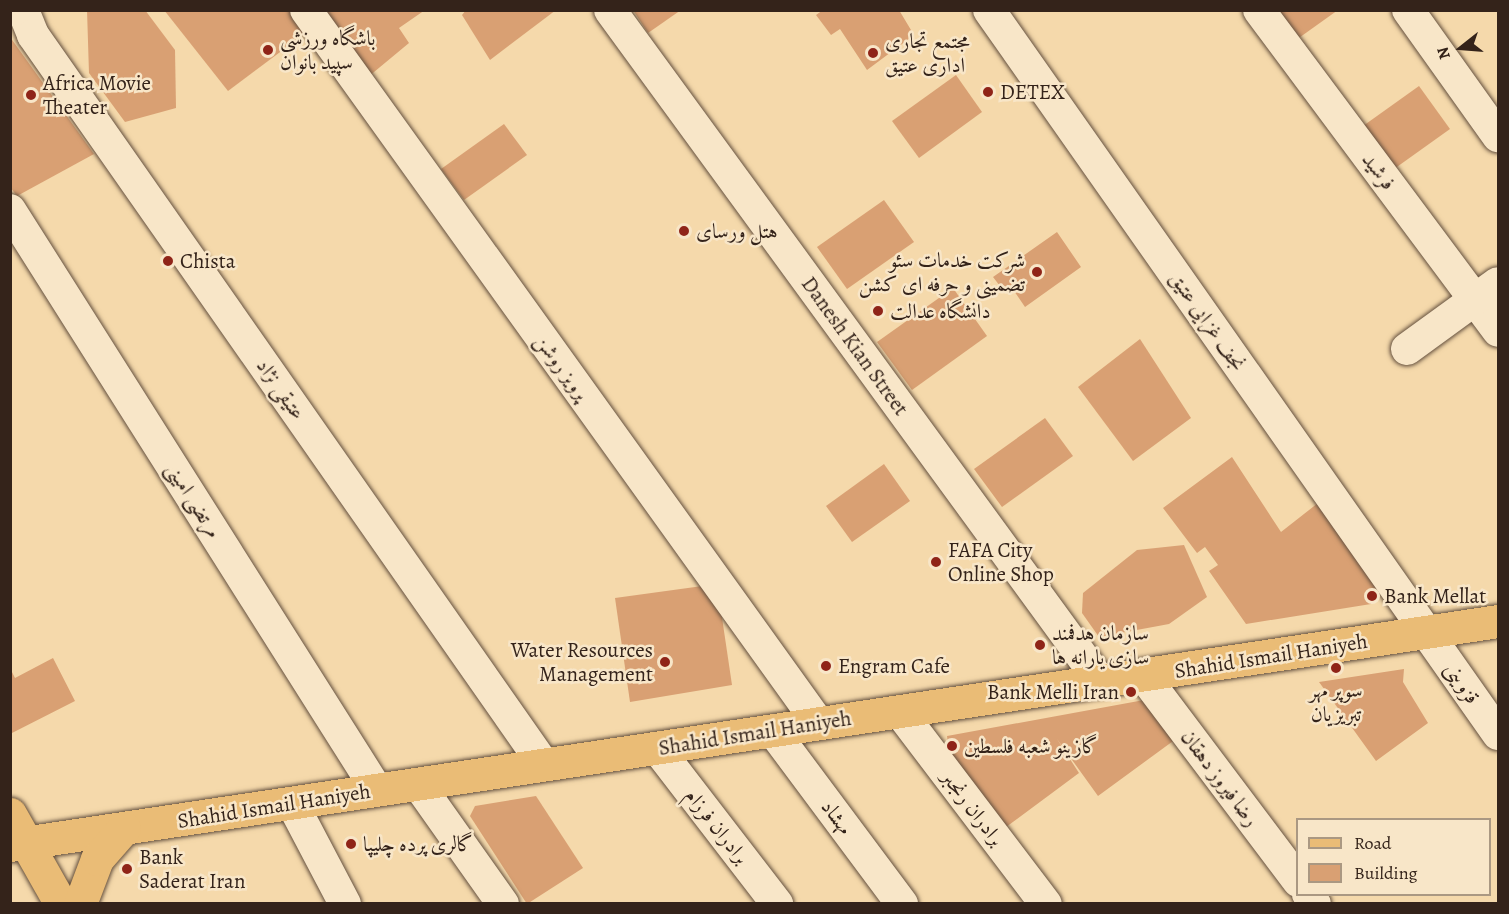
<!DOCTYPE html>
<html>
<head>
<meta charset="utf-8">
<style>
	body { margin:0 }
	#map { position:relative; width:1509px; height:914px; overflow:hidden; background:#f5d9ab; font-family:Alegreya,Amiri,serif }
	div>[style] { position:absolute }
	.building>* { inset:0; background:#d9a073 }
	.roads { filter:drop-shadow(0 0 2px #64503e) drop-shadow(0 0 2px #64503e) }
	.minor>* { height:32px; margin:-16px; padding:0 16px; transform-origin:16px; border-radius:16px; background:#f8e6c8 }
	.major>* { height:33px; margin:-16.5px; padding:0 16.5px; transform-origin:16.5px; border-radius:16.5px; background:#eabc76 }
	.dots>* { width:16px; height:16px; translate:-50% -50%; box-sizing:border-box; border:3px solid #f8e6c8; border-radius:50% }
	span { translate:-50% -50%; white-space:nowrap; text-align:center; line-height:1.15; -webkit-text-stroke:5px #f8e6c8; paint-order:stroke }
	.poi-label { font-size:21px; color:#34231a }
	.left { translate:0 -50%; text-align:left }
	.right { translate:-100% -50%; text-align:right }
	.street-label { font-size:21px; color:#34231a }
	.frame { position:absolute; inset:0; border:12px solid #34231a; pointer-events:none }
	.legend { position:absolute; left:1296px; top:818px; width:195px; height:78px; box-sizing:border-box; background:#f8e6c8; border:2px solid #aa9882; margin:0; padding:8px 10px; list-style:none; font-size:18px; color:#34231a }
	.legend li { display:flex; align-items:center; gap:12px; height:30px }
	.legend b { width:30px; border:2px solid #aa9882 }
	.north { position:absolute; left:1431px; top:18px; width:60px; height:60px; -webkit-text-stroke:4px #f8e6c8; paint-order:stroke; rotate:253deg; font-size:16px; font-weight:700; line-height:24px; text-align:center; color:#34231a }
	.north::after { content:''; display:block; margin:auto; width:21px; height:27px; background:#34231a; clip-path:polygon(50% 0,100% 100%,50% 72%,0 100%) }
</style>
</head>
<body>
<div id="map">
	<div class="building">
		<i style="clip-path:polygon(87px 10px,145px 10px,175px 50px,176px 108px,125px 122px,89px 73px)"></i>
		<i style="clip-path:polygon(164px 10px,291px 10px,307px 32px,228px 91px)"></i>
		<i style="clip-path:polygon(320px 10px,425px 10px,399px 28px,409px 43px,368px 77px)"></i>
		<i style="clip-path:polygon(466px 10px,556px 10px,490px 60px,462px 15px)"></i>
		<i style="clip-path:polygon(633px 10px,681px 10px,648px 33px)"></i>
		<i style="clip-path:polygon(823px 10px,899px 10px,914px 35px,867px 70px,840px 29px,831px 35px,816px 15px)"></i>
		<i style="clip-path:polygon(1275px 10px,1338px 10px,1296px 40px)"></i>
		<i style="clip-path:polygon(10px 37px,94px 154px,17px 196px,10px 187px)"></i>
		<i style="clip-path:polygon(956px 75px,982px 112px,919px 158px,892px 121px)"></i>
		<i style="clip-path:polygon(1419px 86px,1450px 129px,1394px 169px,1363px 126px)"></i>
		<i style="clip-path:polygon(504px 124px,527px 155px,464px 200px,441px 169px)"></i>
		<i style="clip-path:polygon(884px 200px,914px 242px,847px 289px,817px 247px)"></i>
		<i style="clip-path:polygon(1057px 232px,1081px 267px,1025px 307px,1010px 285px,1003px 290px,993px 277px)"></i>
		<i style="clip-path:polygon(953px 288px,987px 336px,912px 390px,877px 342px)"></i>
		<i style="clip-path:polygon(1140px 339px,1191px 418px,1133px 461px,1078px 387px)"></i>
		<i style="clip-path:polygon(1045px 418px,1073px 456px,1002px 507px,974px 469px)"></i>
		<i style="clip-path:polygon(1232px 457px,1281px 532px,1318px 503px,1379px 587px,1371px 604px,1246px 624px,1209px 571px,1218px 565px,1205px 547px,1197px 553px,1163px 508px)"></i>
		<i style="clip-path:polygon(884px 464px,910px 501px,852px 542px,826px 506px)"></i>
		<i style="clip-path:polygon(1184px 545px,1207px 597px,1169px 624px,1099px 637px,1082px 613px,1083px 593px,1137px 550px)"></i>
		<i style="clip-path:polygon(717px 584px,732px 685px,630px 702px,615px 598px)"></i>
		<i style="clip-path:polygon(53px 658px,75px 701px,10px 734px,10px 668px,15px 678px)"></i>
		<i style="clip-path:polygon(1404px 669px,1403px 682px,1428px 723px,1376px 761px,1319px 682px)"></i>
		<i style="clip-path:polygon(1155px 698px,1180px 736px,1098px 796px,1057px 739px,1079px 773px,1002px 830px,950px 757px,947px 736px)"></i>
		<i style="clip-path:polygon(536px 796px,583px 868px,527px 904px,470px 816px,475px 806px)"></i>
	</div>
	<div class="roads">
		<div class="minor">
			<i style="left:23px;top:10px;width:27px;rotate:68deg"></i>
			<i style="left:33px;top:35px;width:891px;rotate:55.01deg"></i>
			<i style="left:306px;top:10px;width:879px;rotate:54.3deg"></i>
			<i style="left:610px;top:10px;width:831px;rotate:53.86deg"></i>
			<i style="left:989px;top:10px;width:885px;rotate:54.89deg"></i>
			<i style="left:1259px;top:10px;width:400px;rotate:53.3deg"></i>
			<i style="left:1408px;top:10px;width:155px;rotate:54.5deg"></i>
			<i style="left:10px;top:210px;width:686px;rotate:57.68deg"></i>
			<i style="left:1407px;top:349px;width:112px;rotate:-36deg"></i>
			<i style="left:1143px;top:675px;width:258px;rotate:53deg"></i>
			<i style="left:900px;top:712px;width:241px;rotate:52.8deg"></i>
			<i style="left:773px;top:731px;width:216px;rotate:53.3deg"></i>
			<i style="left:657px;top:748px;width:197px;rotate:52.4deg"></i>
			<i style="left:418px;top:784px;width:147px;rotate:54.7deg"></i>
			<i style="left:292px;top:803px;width:114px;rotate:62.3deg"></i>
			<i style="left:1308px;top:894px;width:12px;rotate:55deg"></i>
		</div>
		<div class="major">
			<i style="left:10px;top:814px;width:103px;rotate:60.5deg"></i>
			<i style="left:10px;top:845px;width:1505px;rotate:-8.56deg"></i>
			<i style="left:80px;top:904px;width:48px;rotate:-69.3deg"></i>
			<i style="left:97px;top:859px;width:41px;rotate:-48.9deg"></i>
		</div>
	</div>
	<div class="dots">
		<i style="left:268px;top:50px;background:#8f2418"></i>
		<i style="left:873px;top:53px;background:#8f2418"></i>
		<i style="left:988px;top:92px;background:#8f2418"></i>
		<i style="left:31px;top:95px;background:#8f2418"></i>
		<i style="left:684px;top:231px;background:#8f2418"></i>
		<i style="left:168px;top:261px;background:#8f2418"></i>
		<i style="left:1037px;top:272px;background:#8f2418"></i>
		<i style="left:878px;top:311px;background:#8f2418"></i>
		<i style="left:936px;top:562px;background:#8f2418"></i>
		<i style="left:1372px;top:596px;background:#8f2418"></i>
		<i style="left:1040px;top:645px;background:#8f2418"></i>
		<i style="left:665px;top:662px;background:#8f2418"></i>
		<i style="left:826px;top:666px;background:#8f2418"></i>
		<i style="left:1336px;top:668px;background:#8f2418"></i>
		<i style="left:1131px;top:692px;background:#8f2418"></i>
		<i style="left:952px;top:746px;background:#8f2418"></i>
		<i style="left:351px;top:844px;background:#8f2418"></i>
		<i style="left:127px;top:869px;background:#8f2418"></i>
	</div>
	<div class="poi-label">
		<span class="left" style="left:280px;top:50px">باشگاه ورزشی<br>سپید بانوان</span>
		<span class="left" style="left:885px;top:53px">مجتمع تجاری<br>اداری عتیق</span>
		<span class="left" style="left:43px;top:95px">Africa Movie<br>Theater</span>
		<span class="left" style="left:1000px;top:92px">DETEX</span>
		<span class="left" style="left:696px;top:231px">هتل ورسای</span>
		<span class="right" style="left:1025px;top:272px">شرکت خدمات سئو<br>تضمینی و حرفه ای کشن</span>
		<span class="left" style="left:180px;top:261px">Chista</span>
		<span class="left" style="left:890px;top:311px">دانشگاه عدالت</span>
		<span class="left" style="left:948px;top:562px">FAFA City<br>Online Shop</span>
		<span class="left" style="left:1384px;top:596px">Bank Mellat</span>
		<span class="left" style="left:1052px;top:645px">سازمان هدفمند<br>سازی یارانه ها</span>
		<span class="right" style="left:653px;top:662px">Water Resources<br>Management</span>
		<span class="left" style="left:838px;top:666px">Engram Cafe</span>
		<span style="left:1336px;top:702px">سوپر مهر<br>تبریزیان</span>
		<span class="right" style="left:1119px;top:692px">Bank Melli Iran</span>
		<span class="left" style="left:964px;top:746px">گازینو شعبه فلسطین</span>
		<span class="left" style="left:363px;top:844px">گالری پرده چلیپا</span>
		<span class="left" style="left:139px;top:869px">Bank<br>Saderat Iran</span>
	</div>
	<div class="street-label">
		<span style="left:1379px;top:171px;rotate:53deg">فرشید</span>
		<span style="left:1208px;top:321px;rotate:55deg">نجف غزایی عتیق</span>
		<span style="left:855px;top:346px;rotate:54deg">Danesh Kian Street</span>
		<span style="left:562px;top:367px;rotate:54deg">پرویز روشن</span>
		<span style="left:281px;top:389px;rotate:55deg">عتیقی نژاد</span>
		<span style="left:194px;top:500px;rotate:58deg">مرتضی امینی</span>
		<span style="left:1271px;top:656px;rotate:-9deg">Shahid Ismail Haniyeh</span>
		<span style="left:1462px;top:683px;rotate:55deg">قزوینی</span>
		<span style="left:755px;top:733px;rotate:-9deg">Shahid Ismail Haniyeh</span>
		<span style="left:1220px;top:778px;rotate:53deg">رضا فیروز دهقان</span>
		<span style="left:274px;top:806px;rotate:-9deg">Shahid Ismail Haniyeh</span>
		<span style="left:973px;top:808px;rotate:53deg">برادران رنجبر</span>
		<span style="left:837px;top:817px;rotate:53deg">مهشاد</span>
		<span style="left:717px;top:826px;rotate:52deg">برادران فرزام</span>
	</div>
	<div class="frame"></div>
	<ul class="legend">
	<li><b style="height:8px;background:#eabc76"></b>Road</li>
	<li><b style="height:16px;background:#d9a073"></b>Building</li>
	</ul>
	<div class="north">N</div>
</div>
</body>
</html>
